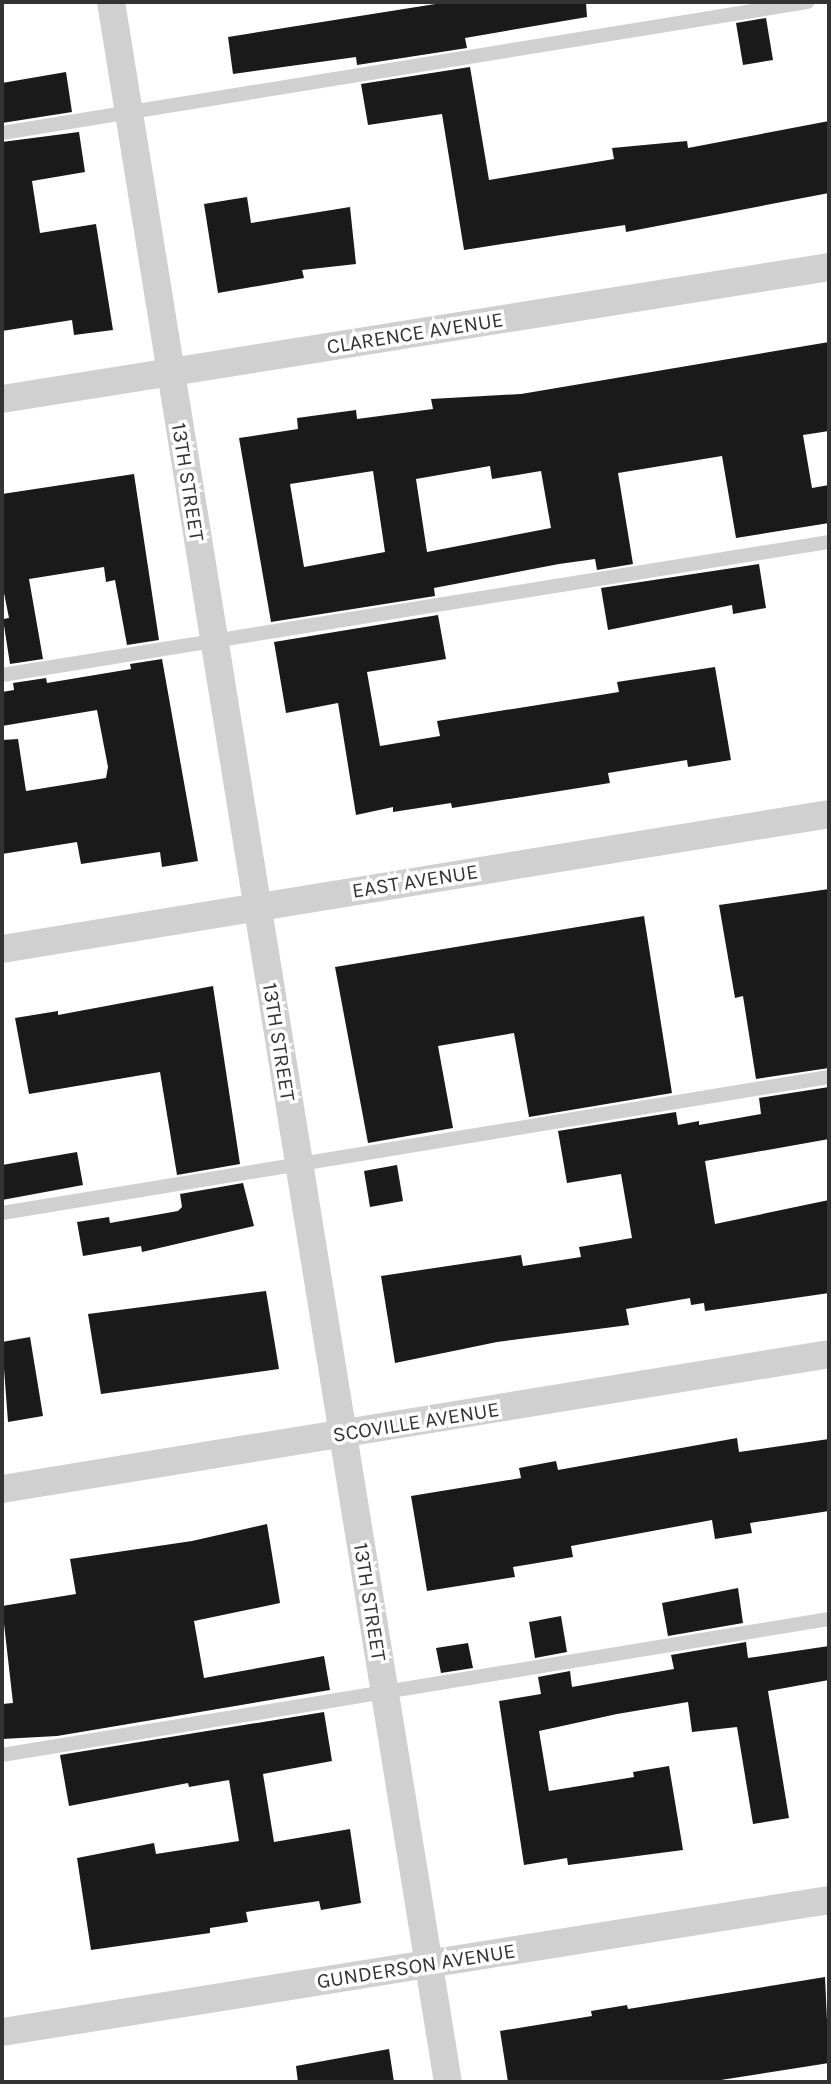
<!DOCTYPE html>
<html>
<head>
<meta charset="utf-8">
<style>
	body { margin:0 }
	#map { position:relative; width:831px; height:2084px; overflow:hidden; background:#fff; font-family:Karla,sans-serif }
	div>[style] { position:absolute }
	.building>* { inset:0; background:#1a1a1a }
	.service>* { height:14px; margin:-7px; padding:0 7px; transform-origin:7px; border-radius:7px; background:#d0d0d0 }
	.minor>* { height:28px; margin:-14px; padding:0 14px; transform-origin:14px; border-radius:14px; background:#d0d0d0 }
	span { translate:-50% -50%; white-space:nowrap; text-align:center; line-height:1.15; -webkit-text-stroke:7px #fff; paint-order:stroke }
	.street-label { font-size:21px; color:#333 }
	.frame { position:absolute; inset:0; border:4px solid #333; pointer-events:none }
</style>
</head>
<body>
<div id="map">
	<div class="building">
		<i style="clip-path:polygon(448px 2px,586px 2px,587px 17px,465px 38px,467px 48px,357px 65px,356px 57px,233px 74px,228px 37px)"></i>
		<i style="clip-path:polygon(766px 18px,773px 60px,743px 65px,736px 23px)"></i>
		<i style="clip-path:polygon(470px 67px,489px 180px,614px 159px,612px 148px,687px 141px,688px 148px,829px 121px,829px 193px,626px 232px,625px 225px,464px 250px,442px 114px,368px 125px,361px 84px)"></i>
		<i style="clip-path:polygon(66px 72px,72px 112px,2px 123px,2px 83px)"></i>
		<i style="clip-path:polygon(79px 132px,85px 172px,32px 181px,40px 233px,96px 224px,113px 330px,74px 335px,72px 320px,2px 331px,2px 142px)"></i>
		<i style="clip-path:polygon(247px 197px,251px 223px,350px 207px,356px 264px,302px 270px,304px 278px,218px 293px,204px 204px)"></i>
		<i style="clip-path:polygon(evenodd,829px 342px,829px 431px,803px 435px,812px 488px,829px 485px,829px 523px,736px 538px,722px 456px,618px 473px,633px 564px,597px 570px,595px 559px,559px 564px,434px 588px,435px 596px,271px 622px,239px 438px,298px 429px,297px 418px,356px 410px,357px 419px,433px 409px,431px 399px,521px 394px,829px 342px,490px 466px,492px 479px,541px 471px,551px 528px,427px 552px,416px 479px,490px 466px,829px 342px,373px 471px,385px 552px,304px 567px,290px 484px,373px 471px)"></i>
		<i style="clip-path:polygon(134px 474px,159px 640px,127px 645px,115px 580px,106px 582px,104px 567px,29px 579px,43px 659px,10px 664px,3px 619px,9px 618px,2px 583px,2px 494px)"></i>
		<i style="clip-path:polygon(759px 564px,766px 608px,733px 614px,732px 605px,608px 630px,601px 588px)"></i>
		<i style="clip-path:polygon(438px 615px,446px 659px,367px 672px,380px 746px,440px 736px,437px 721px,619px 692px,617px 682px,715px 667px,731px 760px,688px 767px,687px 760px,608px 773px,610px 783px,452px 808px,451px 803px,393px 812px,393px 807px,356px 815px,338px 703px,286px 713px,274px 642px)"></i>
		<i style="clip-path:polygon(162px 659px,198px 861px,162px 867px,160px 852px,81px 864px,77px 842px,2px 854px,2px 740px,18px 739px,26px 791px,106px 778px,108px 767px,97px 710px,2px 726px,2px 692px,14px 690px,13px 683px,46px 678px,47px 683px,131px 669px,130px 664px)"></i>
		<i style="clip-path:polygon(829px 889px,829px 1068px,756px 1079px,743px 996px,735px 998px,719px 905px)"></i>
		<i style="clip-path:polygon(644px 916px,672px 1093px,529px 1117px,514px 1033px,438px 1046px,453px 1128px,368px 1143px,335px 967px)"></i>
		<i style="clip-path:polygon(213px 986px,240px 1164px,177px 1175px,160px 1072px,29px 1094px,15px 1018px,58px 1011px,58px 1015px)"></i>
		<i style="clip-path:polygon(829px 1087px,829px 1139px,705px 1161px,715px 1224px,829px 1200px,829px 1293px,705px 1311px,704px 1303px,691px 1305px,690px 1298px,626px 1309px,629px 1325px,497px 1342px,395px 1363px,381px 1276px,521px 1255px,523px 1266px,581px 1257px,579px 1247px,632px 1238px,621px 1174px,567px 1183px,558px 1131px,676px 1112px,678px 1125px,699px 1121px,699px 1125px,761px 1114px,759px 1098px)"></i>
		<i style="clip-path:polygon(77px 1152px,83px 1185px,2px 1200px,2px 1165px)"></i>
		<i style="clip-path:polygon(397px 1165px,403px 1201px,370px 1207px,364px 1171px)"></i>
		<i style="clip-path:polygon(243px 1183px,254px 1226px,142px 1252px,141px 1246px,83px 1256px,77px 1222px,109px 1217px,110px 1223px,178px 1211px,182px 1207px,180px 1194px)"></i>
		<i style="clip-path:polygon(266px 1291px,279px 1369px,101px 1394px,88px 1314px)"></i>
		<i style="clip-path:polygon(30px 1337px,43px 1416px,8px 1422px,2px 1342px)"></i>
		<i style="clip-path:polygon(737px 1438px,739px 1452px,829px 1439px,829px 1511px,750px 1523px,752px 1533px,715px 1539px,712px 1520px,571px 1546px,573px 1557px,513px 1567px,515px 1577px,427px 1591px,411px 1496px,521px 1478px,519px 1468px,556px 1461px,558px 1470px)"></i>
		<i style="clip-path:polygon(267px 1524px,280px 1603px,194px 1621px,204px 1678px,324px 1656px,330px 1690px,57px 1736px,2px 1739px,2px 1704px,13px 1703px,2px 1606px,76px 1594px,70px 1559px,192px 1541px)"></i>
		<i style="clip-path:polygon(738px 1588px,743px 1623px,668px 1636px,662px 1603px)"></i>
		<i style="clip-path:polygon(561px 1616px,567px 1652px,535px 1658px,529px 1622px)"></i>
		<i style="clip-path:polygon(746px 1642px,748px 1658px,829px 1646px,829px 1680px,768px 1691px,789px 1818px,753px 1824px,737px 1727px,692px 1732px,688px 1702px,617px 1714px,539px 1731px,549px 1791px,634px 1777px,633px 1772px,669px 1766px,683px 1850px,568px 1865px,567px 1858px,524px 1865px,499px 1701px,541px 1694px,538px 1677px,570px 1671px,572px 1687px,674px 1669px,671px 1655px)"></i>
		<i style="clip-path:polygon(468px 1643px,473px 1668px,441px 1673px,436px 1648px)"></i>
		<i style="clip-path:polygon(324px 1712px,332px 1761px,263px 1774px,274px 1842px,350px 1829px,361px 1903px,321px 1910px,319px 1901px,246px 1912px,248px 1922px,210px 1928px,210px 1933px,91px 1950px,77px 1858px,154px 1843px,156px 1854px,239px 1841px,229px 1780px,189px 1787px,188px 1783px,69px 1806px,60px 1755px)"></i>
		<i style="clip-path:polygon(825px 1977px,829px 2063px,708px 2082px,508px 2082px,500px 2031px,592px 2016px,591px 2011px,627px 2005px,628px 2009px)"></i>
		<i style="clip-path:polygon(389px 2049px,394px 2082px,298px 2082px,296px 2066px)"></i>
	</div>
	<div class="service">
		<i style="left:2px;top:133px;width:816px;rotate:-9.24deg"></i>
		<i style="left:2px;top:675px;width:838px;rotate:-9.14deg"></i>
		<i style="left:2px;top:1213px;width:838px;rotate:-9.34deg"></i>
		<i style="left:2px;top:1755px;width:838px;rotate:-9.34deg"></i>
	</div>
	<div class="minor">
		<i style="left:111px;top:2px;width:2107px;rotate:80.8deg"></i>
		<i style="left:2px;top:399px;width:837px;rotate:-9.07deg"></i>
		<i style="left:2px;top:949px;width:838px;rotate:-9.27deg"></i>
		<i style="left:2px;top:1489px;width:838px;rotate:-9.27deg"></i>
		<i style="left:2px;top:2032px;width:837px;rotate:-9.07deg"></i>
	</div>
	<div class="street-label">
		<span style="left:415px;top:333px;rotate:-9deg">CLARENCE AVENUE</span>
		<span style="left:188px;top:482px;rotate:81deg">13TH STREET</span>
		<span style="left:415px;top:881px;rotate:-9deg">EAST AVENUE</span>
		<span style="left:279px;top:1042px;rotate:81deg">13TH STREET</span>
		<span style="left:416px;top:1422px;rotate:-9deg">SCOVILLE AVENUE</span>
		<span style="left:370px;top:1602px;rotate:81deg">13TH STREET</span>
		<span style="left:416px;top:1966px;rotate:-9deg">GUNDERSON AVENUE</span>
	</div>
	<div class="frame"></div>
</div>
</body>
</html>
